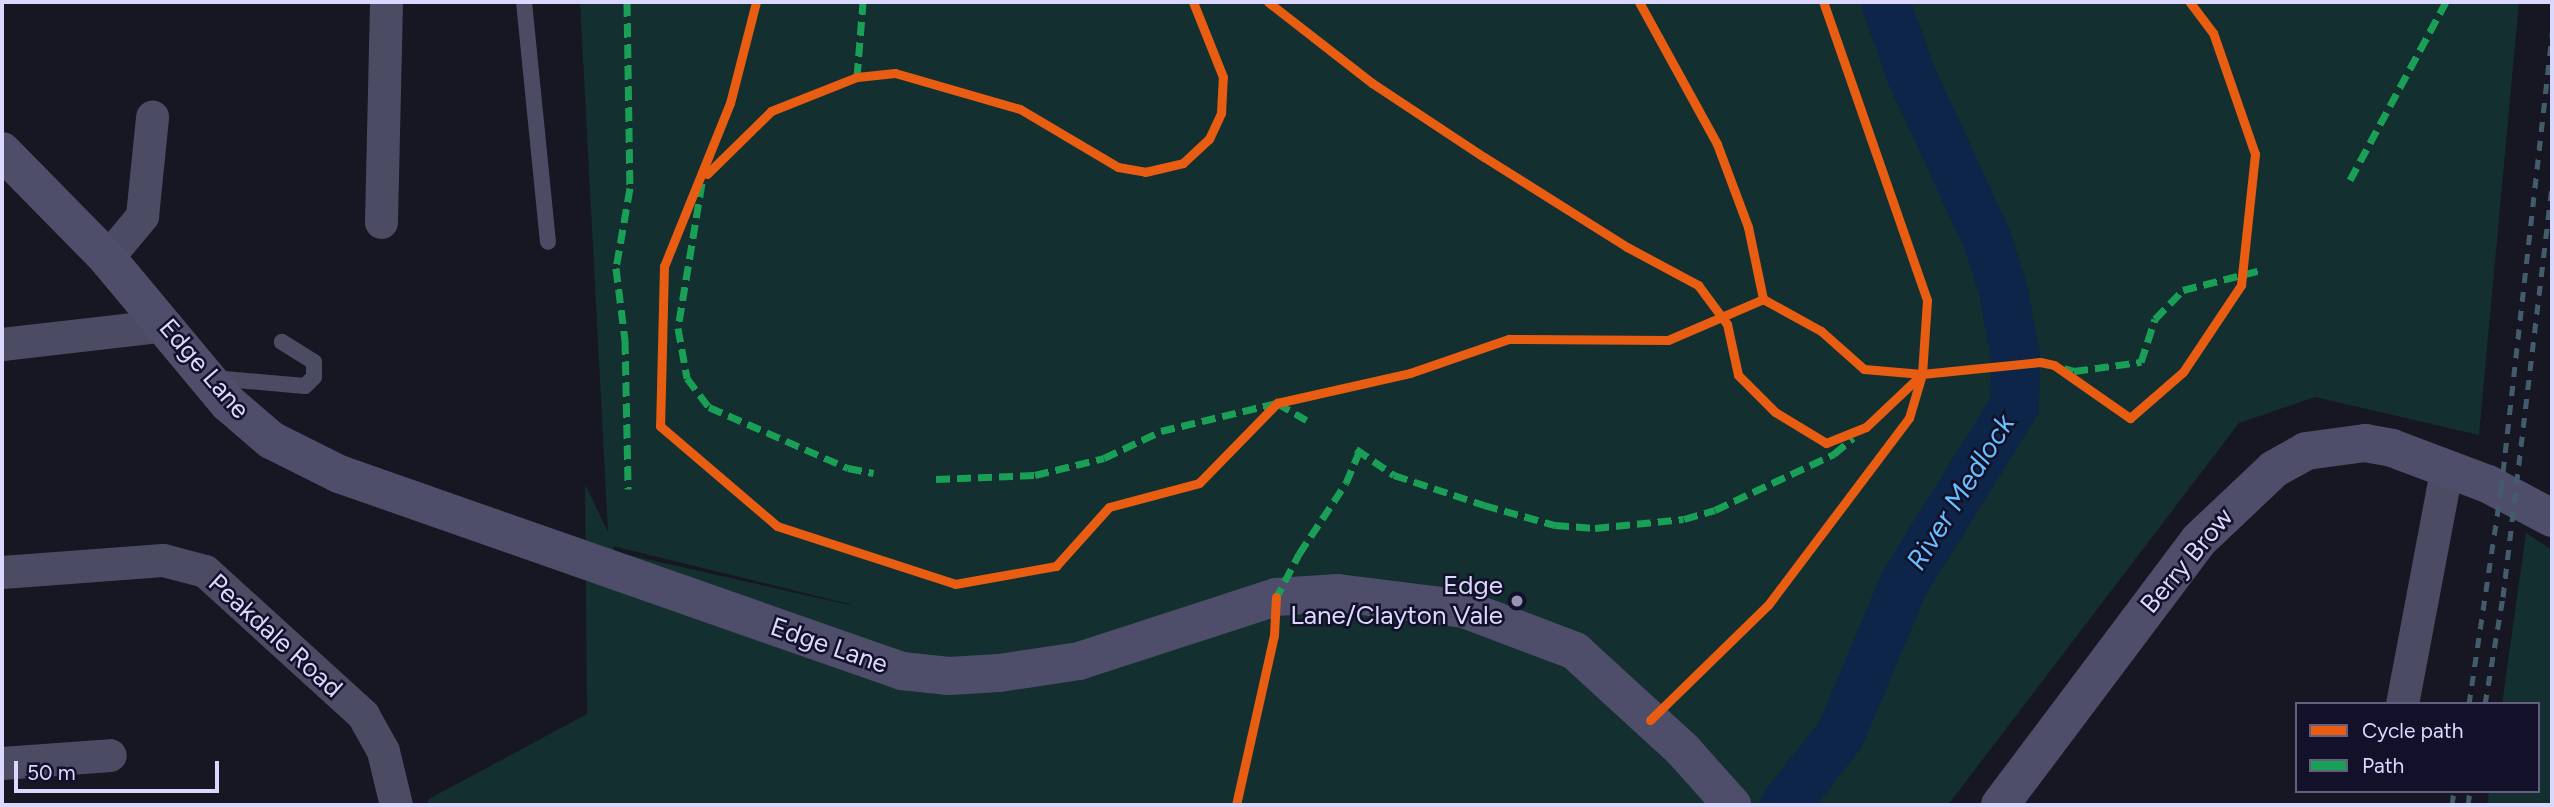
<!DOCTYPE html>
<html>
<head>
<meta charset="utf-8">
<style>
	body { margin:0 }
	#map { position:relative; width:2554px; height:807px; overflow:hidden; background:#171623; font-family:Figtree,sans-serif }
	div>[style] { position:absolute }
	.green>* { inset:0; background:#142f2f }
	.river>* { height:49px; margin:-24.5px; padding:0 24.5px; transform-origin:24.5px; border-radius:24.5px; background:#0d2548 }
	.lane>* { height:16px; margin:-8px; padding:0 8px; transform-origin:8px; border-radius:8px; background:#4b4b64 }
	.street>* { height:33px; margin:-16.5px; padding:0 16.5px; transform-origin:16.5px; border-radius:16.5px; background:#4b4b64 }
	.secondary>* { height:38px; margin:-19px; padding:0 19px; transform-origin:19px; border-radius:19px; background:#4e4e6a }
	.rail>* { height:5px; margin-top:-2.5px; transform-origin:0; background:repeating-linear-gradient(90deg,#435c6c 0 10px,transparent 0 19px) }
	.quiet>* { height:7px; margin-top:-3.5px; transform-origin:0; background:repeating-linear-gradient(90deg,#1a9f57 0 14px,transparent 0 21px) }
	.cycleway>* { height:9px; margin:-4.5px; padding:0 4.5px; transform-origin:4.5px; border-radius:4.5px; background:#e95d12 }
	.dots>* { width:19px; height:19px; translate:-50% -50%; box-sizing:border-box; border:4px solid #131029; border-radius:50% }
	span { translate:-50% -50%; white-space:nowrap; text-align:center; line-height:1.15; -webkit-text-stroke:5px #131029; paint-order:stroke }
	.street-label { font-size:26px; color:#dbd8ff }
	.poi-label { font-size:26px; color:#dbd8ff }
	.right { translate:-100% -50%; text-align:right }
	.water-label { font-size:28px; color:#66c0ff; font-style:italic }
	.frame { position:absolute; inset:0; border:4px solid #dbd8ff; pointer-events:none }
	.legend { position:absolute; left:2295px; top:702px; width:245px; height:91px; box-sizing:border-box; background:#131029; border:2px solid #63607f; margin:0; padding:9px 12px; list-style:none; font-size:21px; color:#dbd8ff }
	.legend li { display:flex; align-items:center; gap:14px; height:35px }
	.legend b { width:35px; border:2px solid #63607f }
	.scale { position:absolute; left:14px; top:761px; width:205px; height:32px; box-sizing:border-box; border:4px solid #dbd8ff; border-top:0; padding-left:9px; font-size:21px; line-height:24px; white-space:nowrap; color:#dbd8ff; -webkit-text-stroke:5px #131029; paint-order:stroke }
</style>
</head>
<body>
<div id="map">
	<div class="green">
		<i style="clip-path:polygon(evenodd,580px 2px,2519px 2px,2479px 435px,2315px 397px,2239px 423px,1948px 805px,429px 805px,427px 800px,587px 714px,585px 484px,608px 532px,580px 2px,613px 546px,849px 604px,850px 605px,615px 552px,613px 546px)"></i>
		<i style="clip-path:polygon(2526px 533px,2552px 550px,2552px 805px,2487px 805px,2489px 791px,2538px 791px,2538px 704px,2502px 704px)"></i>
	</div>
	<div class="river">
		<i style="left:1784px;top:805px;width:90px;rotate:-51.7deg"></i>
		<i style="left:1840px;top:734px;width:165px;rotate:-67.2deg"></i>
		<i style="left:1904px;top:582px;width:208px;rotate:-58.1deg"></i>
		<i style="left:2014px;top:405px;width:48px;rotate:-88.8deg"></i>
		<i style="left:2015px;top:357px;width:67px;rotate:-100.3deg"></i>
		<i style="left:2003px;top:291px;width:53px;rotate:-107.4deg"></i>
		<i style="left:1987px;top:240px;width:182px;rotate:-114.7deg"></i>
		<i style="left:1911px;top:75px;width:77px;rotate:-109.6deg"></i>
	</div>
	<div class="lane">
		<i style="left:524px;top:2px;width:241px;rotate:84.3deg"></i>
		<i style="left:213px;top:378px;width:92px;rotate:5deg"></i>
		<i style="left:305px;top:386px;width:13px;rotate:-45deg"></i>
		<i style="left:314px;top:377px;width:15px;rotate:-90deg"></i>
		<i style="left:314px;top:362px;width:38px;rotate:-148deg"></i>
	</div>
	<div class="street">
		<i style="left:381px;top:222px;width:220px;rotate:-88.7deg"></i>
		<i style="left:107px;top:258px;width:55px;rotate:-50.2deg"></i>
		<i style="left:142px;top:216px;width:100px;rotate:-84.2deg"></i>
		<i style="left:2px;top:344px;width:165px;rotate:-6.6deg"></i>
		<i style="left:2px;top:572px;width:161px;rotate:-4.3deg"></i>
		<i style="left:163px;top:560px;width:43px;rotate:14.7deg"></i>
		<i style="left:205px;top:571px;width:214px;rotate:42.3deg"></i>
		<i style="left:363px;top:715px;width:41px;rotate:60.9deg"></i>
		<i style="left:383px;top:751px;width:56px;rotate:76.5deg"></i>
		<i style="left:2402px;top:704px;width:242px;rotate:-79.3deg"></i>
		<i style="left:2px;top:763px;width:108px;rotate:-4.2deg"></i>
	</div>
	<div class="secondary">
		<i style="left:2px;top:151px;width:150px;rotate:45.5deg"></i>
		<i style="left:107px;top:258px;width:189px;rotate:50.2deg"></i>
		<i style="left:228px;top:403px;width:57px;rotate:40.7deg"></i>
		<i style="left:271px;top:440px;width:76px;rotate:26.6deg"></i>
		<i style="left:339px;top:474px;width:596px;rotate:19.29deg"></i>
		<i style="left:902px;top:671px;width:47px;rotate:6.1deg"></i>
		<i style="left:949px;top:676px;width:50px;rotate:-3.4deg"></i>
		<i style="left:999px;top:673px;width:81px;rotate:-8.5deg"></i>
		<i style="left:1079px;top:661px;width:207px;rotate:-18deg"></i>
		<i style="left:1276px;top:597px;width:62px;rotate:-3.7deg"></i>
		<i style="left:1338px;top:593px;width:127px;rotate:7.2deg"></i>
		<i style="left:1464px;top:609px;width:119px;rotate:20.7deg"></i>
		<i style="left:1575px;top:651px;width:147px;rotate:42.5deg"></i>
		<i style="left:1683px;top:750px;width:74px;rotate:48.3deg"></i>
		<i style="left:2000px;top:805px;width:331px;rotate:-53.1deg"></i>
		<i style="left:2199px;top:540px;width:103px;rotate:-43.4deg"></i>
		<i style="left:2274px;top:469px;width:37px;rotate:-29deg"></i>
		<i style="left:2306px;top:451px;width:60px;rotate:-7.7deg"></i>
		<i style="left:2365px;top:443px;width:27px;rotate:10deg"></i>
		<i style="left:2392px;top:448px;width:103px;rotate:20.6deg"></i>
		<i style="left:2488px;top:484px;width:72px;rotate:28deg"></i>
	</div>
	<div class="rail">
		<i style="left:2469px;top:704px;width:216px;rotate:-81.5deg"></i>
		<i style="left:2501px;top:490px;width:460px;rotate:-83.6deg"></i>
		<i style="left:2485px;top:704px;width:109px;rotate:-80.5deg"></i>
		<i style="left:2503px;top:597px;width:415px;rotate:-83.2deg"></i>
		<i style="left:2452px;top:805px;width:14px;rotate:-82deg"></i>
		<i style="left:2468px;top:805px;width:14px;rotate:-82deg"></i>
	</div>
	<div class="quiet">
		<i style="left:627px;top:2px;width:186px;rotate:89.1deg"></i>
		<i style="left:630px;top:188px;width:81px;rotate:99.9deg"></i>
		<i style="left:616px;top:268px;width:73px;rotate:82.9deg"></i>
		<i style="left:625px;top:340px;width:149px;rotate:88.8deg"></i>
		<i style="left:857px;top:77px;width:75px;rotate:-85.4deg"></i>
		<i style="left:2350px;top:180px;width:202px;rotate:-61.7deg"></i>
		<i style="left:702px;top:183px;width:147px;rotate:99.4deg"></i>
		<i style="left:678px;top:328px;width:51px;rotate:79.8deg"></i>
		<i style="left:687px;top:378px;width:36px;rotate:53deg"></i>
		<i style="left:709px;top:407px;width:152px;rotate:23.7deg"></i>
		<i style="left:848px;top:468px;width:26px;rotate:11deg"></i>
		<i style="left:2064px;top:368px;width:10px;rotate:17deg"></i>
		<i style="left:2074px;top:371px;width:68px;rotate:-7.7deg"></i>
		<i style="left:2141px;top:362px;width:45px;rotate:-72deg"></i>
		<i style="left:2155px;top:319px;width:40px;rotate:-46deg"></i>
		<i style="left:2183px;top:290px;width:81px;rotate:-14.4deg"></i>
		<i style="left:1356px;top:449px;width:46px;rotate:34.4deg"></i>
		<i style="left:1394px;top:475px;width:95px;rotate:18.4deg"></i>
		<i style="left:1484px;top:505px;width:74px;rotate:15.7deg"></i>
		<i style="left:1555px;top:525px;width:40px;rotate:4.3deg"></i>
		<i style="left:1595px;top:528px;width:89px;rotate:-5.8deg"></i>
		<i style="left:1684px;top:519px;width:32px;rotate:-16deg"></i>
		<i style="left:1715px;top:510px;width:132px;rotate:-25.2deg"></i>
		<i style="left:1834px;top:454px;width:25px;rotate:-40deg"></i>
		<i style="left:936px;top:479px;width:99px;rotate:-2.3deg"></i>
		<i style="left:1035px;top:475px;width:71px;rotate:-13.8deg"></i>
		<i style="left:1104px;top:458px;width:63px;rotate:-25.3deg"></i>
		<i style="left:1161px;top:431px;width:119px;rotate:-13.6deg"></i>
		<i style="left:1277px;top:403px;width:34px;rotate:30deg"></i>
		<i style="left:1275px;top:600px;width:52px;rotate:-62.4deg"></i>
		<i style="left:1299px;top:554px;width:85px;rotate:-56.5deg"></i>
		<i style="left:1346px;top:483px;width:34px;rotate:-67deg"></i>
	</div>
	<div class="cycleway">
		<i style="left:756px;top:2px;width:104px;rotate:104.4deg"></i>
		<i style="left:730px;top:103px;width:176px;rotate:112deg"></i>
		<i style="left:664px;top:266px;width:160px;rotate:91.4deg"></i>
		<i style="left:660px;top:426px;width:154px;rotate:40.5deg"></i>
		<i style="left:777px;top:526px;width:187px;rotate:18deg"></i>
		<i style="left:955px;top:584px;width:103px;rotate:-10.1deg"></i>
		<i style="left:1056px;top:566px;width:79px;rotate:-48.1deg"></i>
		<i style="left:1109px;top:507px;width:93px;rotate:-14.9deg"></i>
		<i style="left:1199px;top:483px;width:112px;rotate:-45.7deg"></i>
		<i style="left:1277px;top:403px;width:136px;rotate:-12.7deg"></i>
		<i style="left:1410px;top:373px;width:105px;rotate:-19deg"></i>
		<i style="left:1509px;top:339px;width:159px;rotate:0.4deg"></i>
		<i style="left:1668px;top:340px;width:103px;rotate:-23.3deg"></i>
		<i style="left:1763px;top:299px;width:66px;rotate:28.9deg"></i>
		<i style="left:1821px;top:331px;width:57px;rotate:41.5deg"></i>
		<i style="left:1864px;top:369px;width:58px;rotate:4.9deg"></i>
		<i style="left:1922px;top:374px;width:119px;rotate:-5.8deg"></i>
		<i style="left:2040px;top:362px;width:14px;rotate:12deg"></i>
		<i style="left:2054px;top:365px;width:93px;rotate:34.9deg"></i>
		<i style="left:2130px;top:418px;width:70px;rotate:-41deg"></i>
		<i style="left:2183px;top:372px;width:105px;rotate:-56.3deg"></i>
		<i style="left:2241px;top:285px;width:132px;rotate:-83.9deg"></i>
		<i style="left:2255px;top:154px;width:128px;rotate:-109.1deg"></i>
		<i style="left:2213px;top:33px;width:39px;rotate:-127deg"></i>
		<i style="left:1268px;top:2px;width:132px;rotate:37.9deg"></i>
		<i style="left:1372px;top:83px;width:134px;rotate:33.5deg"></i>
		<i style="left:1484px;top:157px;width:169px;rotate:32.2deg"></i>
		<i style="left:1627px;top:247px;width:81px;rotate:28.2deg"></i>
		<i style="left:1698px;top:285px;width:49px;rotate:53.4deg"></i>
		<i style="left:1727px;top:324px;width:52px;rotate:77.8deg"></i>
		<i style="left:1738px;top:375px;width:52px;rotate:45deg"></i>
		<i style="left:1775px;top:412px;width:60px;rotate:31.3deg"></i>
		<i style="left:1826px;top:443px;width:43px;rotate:-21.8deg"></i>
		<i style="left:1866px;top:427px;width:77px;rotate:-43.4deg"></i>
		<i style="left:1639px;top:2px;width:162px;rotate:61.2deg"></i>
		<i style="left:1717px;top:144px;width:89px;rotate:69.5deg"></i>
		<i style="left:1748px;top:227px;width:74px;rotate:78.2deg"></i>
		<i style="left:707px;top:174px;width:90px;rotate:-44.5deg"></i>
		<i style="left:771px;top:111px;width:92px;rotate:-21.6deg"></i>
		<i style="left:857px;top:77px;width:38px;rotate:-6deg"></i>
		<i style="left:895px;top:73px;width:130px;rotate:16.1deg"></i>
		<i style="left:1020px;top:109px;width:114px;rotate:30.6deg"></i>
		<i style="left:1118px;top:167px;width:27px;rotate:10deg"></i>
		<i style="left:1145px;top:172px;width:39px;rotate:-13deg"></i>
		<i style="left:1183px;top:163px;width:35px;rotate:-43deg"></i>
		<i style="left:1209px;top:139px;width:29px;rotate:-65deg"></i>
		<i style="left:1221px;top:113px;width:36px;rotate:-87deg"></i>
		<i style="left:1223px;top:77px;width:81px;rotate:-111.8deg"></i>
		<i style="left:1650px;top:720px;width:165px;rotate:-44.3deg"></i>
		<i style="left:1768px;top:605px;width:234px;rotate:-53deg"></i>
		<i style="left:1909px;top:418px;width:46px;rotate:-73.5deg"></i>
		<i style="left:1922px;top:374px;width:74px;rotate:-86.1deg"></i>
		<i style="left:1927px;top:300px;width:316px;rotate:-109.2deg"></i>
		<i style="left:1236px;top:805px;width:174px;rotate:-77.4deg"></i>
		<i style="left:1274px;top:635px;width:38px;rotate:-87deg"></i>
	</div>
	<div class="dots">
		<i style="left:1517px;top:601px;background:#9694b2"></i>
	</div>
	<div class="street-label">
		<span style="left:204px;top:369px;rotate:49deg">Edge Lane</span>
		<span style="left:2187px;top:561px;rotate:-50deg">Berry Brow</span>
		<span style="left:275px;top:636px;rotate:42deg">Peakdale Road</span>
		<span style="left:829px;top:646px;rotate:19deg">Edge Lane</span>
	</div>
	<div class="poi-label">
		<span class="right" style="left:1503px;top:601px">Edge<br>Lane/Clayton Vale</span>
	</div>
	<div class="water-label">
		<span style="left:1960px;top:492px;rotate:-58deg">River Medlock</span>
	</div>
	<div class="frame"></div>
	<ul class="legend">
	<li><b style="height:9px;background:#e95d12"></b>Cycle path</li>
	<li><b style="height:9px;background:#1a9f57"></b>Path</li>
	</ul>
	<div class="scale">50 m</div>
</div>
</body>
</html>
